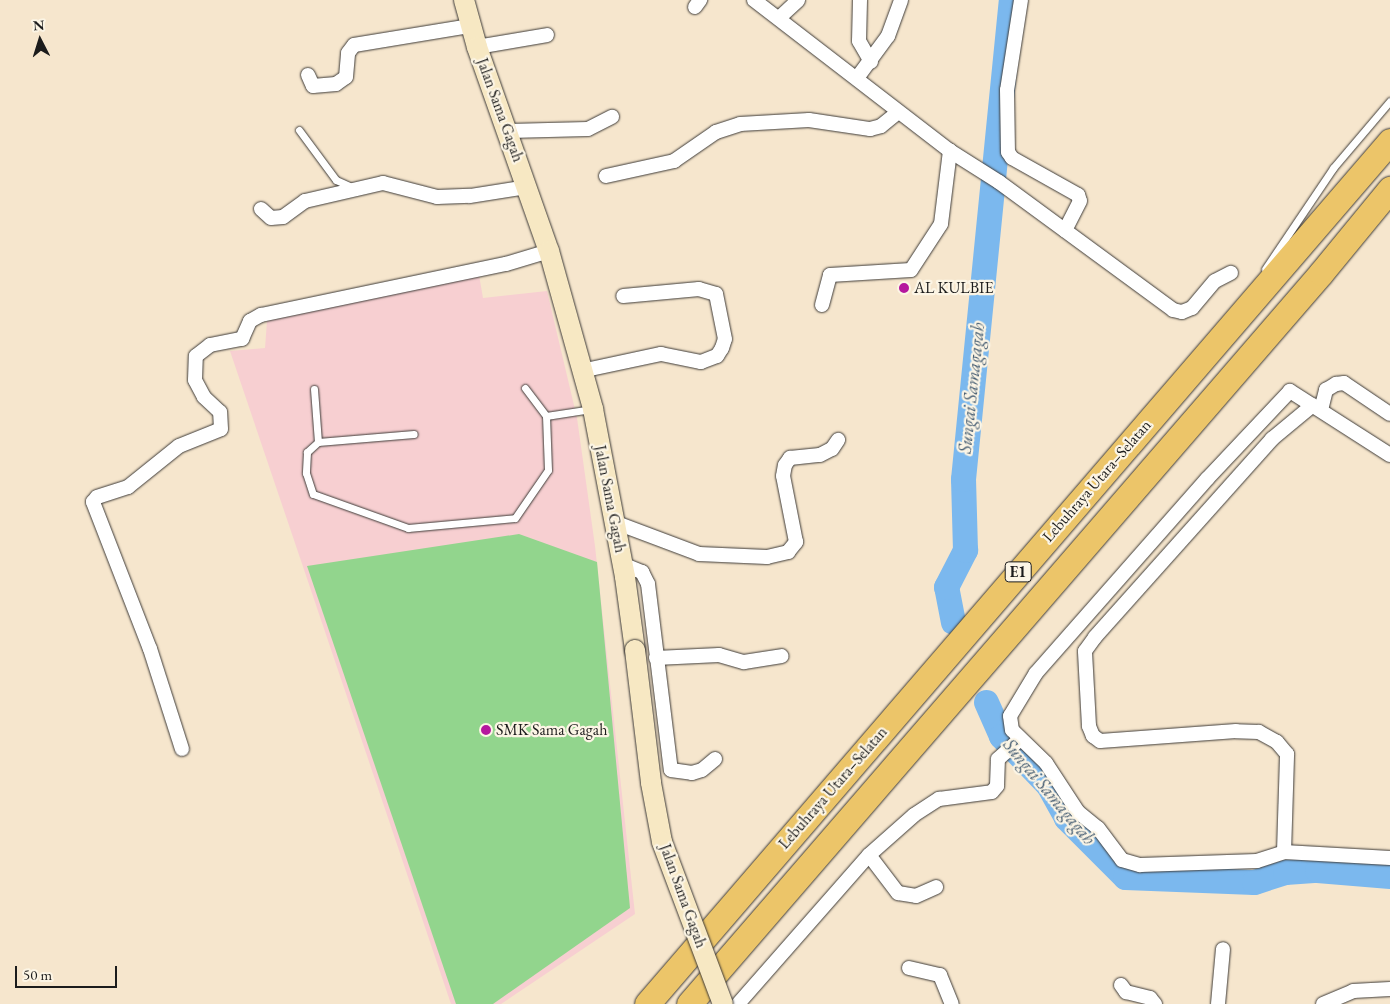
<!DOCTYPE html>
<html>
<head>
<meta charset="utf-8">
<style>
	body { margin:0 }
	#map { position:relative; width:1390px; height:1004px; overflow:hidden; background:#f6e6cd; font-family:"EB Garamond",serif }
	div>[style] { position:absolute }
	.built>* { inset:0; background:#f7cfd1 }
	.green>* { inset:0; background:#92d58d }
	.river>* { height:25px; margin:-12.5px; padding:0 12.5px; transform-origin:12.5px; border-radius:12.5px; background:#7bb8ee }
	.roads { filter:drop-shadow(0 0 1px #3d3a37) drop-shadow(0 0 1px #3d3a37) }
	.lane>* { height:7px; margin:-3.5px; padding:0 3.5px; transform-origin:3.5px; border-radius:3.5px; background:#fff }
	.street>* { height:14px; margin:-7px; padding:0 7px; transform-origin:7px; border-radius:7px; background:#fff }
	.secondary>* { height:20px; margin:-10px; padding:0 10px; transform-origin:10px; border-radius:10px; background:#f7e8c3 }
	.highway>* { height:25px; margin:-12.5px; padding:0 12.5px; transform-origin:12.5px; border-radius:12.5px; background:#ecc569 }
	.bridges { filter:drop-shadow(0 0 1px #3d3a37) drop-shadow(0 0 1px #3d3a37) }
	.secondary-bridge>* { height:20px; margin:-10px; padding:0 10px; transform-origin:10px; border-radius:10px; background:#f7e8c3 }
	.dots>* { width:14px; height:14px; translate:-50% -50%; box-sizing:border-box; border:2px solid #fcf5e5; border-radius:50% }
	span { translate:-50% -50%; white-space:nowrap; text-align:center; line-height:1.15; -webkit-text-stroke:4.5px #fcf5e5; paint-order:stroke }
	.shield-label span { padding:1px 4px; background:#fcf5e5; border:1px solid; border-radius:4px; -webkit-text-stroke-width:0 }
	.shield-label { font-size:15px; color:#1c1c1c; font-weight:700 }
	.street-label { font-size:16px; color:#1c1c1c }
	.poi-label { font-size:16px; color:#1c1c1c }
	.left { translate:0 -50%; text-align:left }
	.water-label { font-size:18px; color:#425a70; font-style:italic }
	.north { position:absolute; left:15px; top:15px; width:50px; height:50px; -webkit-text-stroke:4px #fcf5e5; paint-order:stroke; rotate:355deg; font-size:14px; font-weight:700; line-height:20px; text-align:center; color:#1c1c1c }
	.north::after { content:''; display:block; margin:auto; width:18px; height:22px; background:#1c1c1c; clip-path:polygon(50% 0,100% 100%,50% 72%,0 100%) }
	.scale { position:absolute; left:15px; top:966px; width:102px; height:22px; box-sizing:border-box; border:2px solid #1c1c1c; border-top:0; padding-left:6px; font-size:15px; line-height:18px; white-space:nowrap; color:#1c1c1c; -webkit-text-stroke:4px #fcf5e5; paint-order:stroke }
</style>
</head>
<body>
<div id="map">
	<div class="built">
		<i style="clip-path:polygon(479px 275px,483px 298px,547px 291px,577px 418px,595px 546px,635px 914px,501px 1004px,451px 1004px,230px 351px,265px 348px,267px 321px)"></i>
	</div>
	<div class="green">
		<i style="clip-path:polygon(519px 534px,597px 562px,630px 908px,493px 1004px,456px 1004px,307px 566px)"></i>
	</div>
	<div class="river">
		<i style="left:953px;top:622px;width:36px;rotate:-101deg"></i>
		<i style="left:946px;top:587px;width:42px;rotate:-62.8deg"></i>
		<i style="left:965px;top:550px;width:71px;rotate:-91.6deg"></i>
		<i style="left:963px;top:479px;width:481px;rotate:-84.3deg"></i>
		<i style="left:986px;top:702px;width:37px;rotate:66deg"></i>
		<i style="left:1001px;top:736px;width:68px;rotate:46.2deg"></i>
		<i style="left:1048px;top:785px;width:38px;rotate:61deg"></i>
		<i style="left:1066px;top:818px;width:83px;rotate:45deg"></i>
		<i style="left:1125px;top:877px;width:129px;rotate:2.2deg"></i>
		<i style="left:1254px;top:882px;width:33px;rotate:-18deg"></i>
		<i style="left:1285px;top:872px;width:32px;rotate:-4deg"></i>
		<i style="left:1317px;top:870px;width:73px;rotate:4.7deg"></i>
	</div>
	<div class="roads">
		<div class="lane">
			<i style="left:299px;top:130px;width:62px;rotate:53.5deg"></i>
			<i style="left:336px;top:180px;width:20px;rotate:24deg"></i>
			<i style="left:1265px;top:269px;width:122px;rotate:-56deg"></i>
			<i style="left:1333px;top:168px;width:88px;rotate:-49.6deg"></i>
			<i style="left:525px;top:388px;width:35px;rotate:53deg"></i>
			<i style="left:314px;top:389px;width:53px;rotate:85.7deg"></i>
			<i style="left:318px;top:442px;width:15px;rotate:138deg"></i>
			<i style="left:307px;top:452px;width:21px;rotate:93deg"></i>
			<i style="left:306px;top:473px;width:22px;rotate:72deg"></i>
			<i style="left:313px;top:494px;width:101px;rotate:19.7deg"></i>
			<i style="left:408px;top:528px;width:107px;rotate:-5.3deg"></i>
			<i style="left:515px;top:518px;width:58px;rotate:-55.5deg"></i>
			<i style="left:548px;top:470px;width:54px;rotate:-92.1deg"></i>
			<i style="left:546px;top:416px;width:47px;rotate:-8.7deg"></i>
			<i style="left:318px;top:442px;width:96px;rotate:-4.8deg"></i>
		</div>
		<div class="street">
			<i style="left:754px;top:0;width:247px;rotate:37.6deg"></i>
			<i style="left:950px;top:151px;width:58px;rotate:32.3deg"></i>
			<i style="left:999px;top:182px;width:216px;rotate:36.3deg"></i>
			<i style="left:1173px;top:310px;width:9px;rotate:13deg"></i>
			<i style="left:1182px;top:312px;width:11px;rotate:-22deg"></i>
			<i style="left:1192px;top:308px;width:35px;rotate:-50deg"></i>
			<i style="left:1215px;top:281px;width:18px;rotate:-27deg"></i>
			<i style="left:860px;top:0;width:41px;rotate:91.4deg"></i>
			<i style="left:859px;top:41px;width:24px;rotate:60deg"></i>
			<i style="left:1021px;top:0;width:91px;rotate:98.8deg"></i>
			<i style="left:1007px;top:90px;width:62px;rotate:89.1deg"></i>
			<i style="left:1008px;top:152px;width:7px;rotate:56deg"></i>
			<i style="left:1012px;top:158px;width:76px;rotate:29.3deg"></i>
			<i style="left:1078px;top:195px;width:6px;rotate:72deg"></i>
			<i style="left:1080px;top:201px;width:33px;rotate:117deg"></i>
			<i style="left:695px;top:7px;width:9px;rotate:-54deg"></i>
			<i style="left:779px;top:18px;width:26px;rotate:-43deg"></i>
			<i style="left:477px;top:47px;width:71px;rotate:-9.7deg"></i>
			<i style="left:308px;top:75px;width:12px;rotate:66deg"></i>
			<i style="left:313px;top:86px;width:23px;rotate:-5deg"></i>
			<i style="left:336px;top:84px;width:12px;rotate:-35deg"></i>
			<i style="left:346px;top:77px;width:24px;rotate:-85deg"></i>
			<i style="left:348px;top:53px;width:10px;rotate:-53deg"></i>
			<i style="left:354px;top:45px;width:118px;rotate:-9.3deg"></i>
			<i style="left:857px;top:78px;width:52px;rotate:-53.6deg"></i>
			<i style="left:888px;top:36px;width:38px;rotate:-70deg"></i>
			<i style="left:509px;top:131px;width:79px;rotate:-1.5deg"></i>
			<i style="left:588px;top:129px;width:27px;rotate:-27deg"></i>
			<i style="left:606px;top:176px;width:70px;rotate:-12.4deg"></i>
			<i style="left:674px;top:161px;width:51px;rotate:-34.6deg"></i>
			<i style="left:716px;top:132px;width:25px;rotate:-18deg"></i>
			<i style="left:740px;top:124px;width:69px;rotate:-3.3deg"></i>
			<i style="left:809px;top:120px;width:62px;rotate:8.4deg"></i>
			<i style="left:870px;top:129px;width:11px;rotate:-15deg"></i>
			<i style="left:881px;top:126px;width:22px;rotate:-39deg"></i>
			<i style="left:261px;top:209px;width:13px;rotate:42deg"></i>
			<i style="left:271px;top:218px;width:12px;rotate:-5deg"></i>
			<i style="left:283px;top:217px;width:27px;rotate:-36deg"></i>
			<i style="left:305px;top:201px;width:80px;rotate:-13deg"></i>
			<i style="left:383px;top:183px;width:56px;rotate:14.5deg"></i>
			<i style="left:437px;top:197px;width:33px;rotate:-2deg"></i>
			<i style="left:470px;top:196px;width:58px;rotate:-9deg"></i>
			<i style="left:822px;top:305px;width:31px;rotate:-75deg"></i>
			<i style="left:830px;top:275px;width:81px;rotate:-3.5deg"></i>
			<i style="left:911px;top:270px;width:55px;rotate:-56.9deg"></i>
			<i style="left:941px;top:224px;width:74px;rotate:-83deg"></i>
			<i style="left:581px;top:371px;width:82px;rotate:-12deg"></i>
			<i style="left:661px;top:354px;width:41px;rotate:11.3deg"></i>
			<i style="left:701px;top:362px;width:17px;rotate:-21deg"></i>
			<i style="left:717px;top:356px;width:9px;rotate:-58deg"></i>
			<i style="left:722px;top:348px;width:9px;rotate:-72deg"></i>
			<i style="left:725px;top:339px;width:46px;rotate:-101.3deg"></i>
			<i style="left:716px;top:294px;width:18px;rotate:-164deg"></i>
			<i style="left:699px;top:289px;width:76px;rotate:174.7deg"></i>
			<i style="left:1321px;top:410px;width:21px;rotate:-76deg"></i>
			<i style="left:1326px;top:390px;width:12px;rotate:-31deg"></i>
			<i style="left:1336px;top:384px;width:8px;rotate:-7deg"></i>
			<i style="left:1344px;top:383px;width:55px;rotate:34deg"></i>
			<i style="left:1390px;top:455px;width:119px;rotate:-147.4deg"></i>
			<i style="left:1290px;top:391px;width:121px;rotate:133.3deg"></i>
			<i style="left:1207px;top:479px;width:259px;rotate:131.4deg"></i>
			<i style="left:1036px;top:673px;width:50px;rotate:121.2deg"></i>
			<i style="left:1010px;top:716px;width:14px;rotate:82deg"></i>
			<i style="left:1012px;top:730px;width:47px;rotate:44.1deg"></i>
			<i style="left:1046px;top:763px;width:59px;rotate:56.9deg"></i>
			<i style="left:1078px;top:812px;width:26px;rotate:39deg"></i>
			<i style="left:1098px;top:828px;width:40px;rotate:53deg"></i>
			<i style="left:1122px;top:860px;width:19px;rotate:16deg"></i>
			<i style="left:1140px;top:865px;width:117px;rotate:-2deg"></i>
			<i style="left:1257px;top:861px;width:28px;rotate:-18deg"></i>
			<i style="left:1284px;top:852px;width:106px;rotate:3.2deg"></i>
			<i style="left:614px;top:522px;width:91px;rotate:20.6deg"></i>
			<i style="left:699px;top:554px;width:68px;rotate:2.5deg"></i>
			<i style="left:767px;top:557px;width:22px;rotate:-13deg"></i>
			<i style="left:788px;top:552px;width:13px;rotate:-51deg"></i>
			<i style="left:796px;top:542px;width:67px;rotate:-101.1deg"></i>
			<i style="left:783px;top:476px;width:11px;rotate:-80deg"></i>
			<i style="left:785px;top:465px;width:9px;rotate:-54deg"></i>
			<i style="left:790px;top:458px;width:30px;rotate:-6deg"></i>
			<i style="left:820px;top:455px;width:13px;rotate:-27deg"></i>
			<i style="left:832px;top:449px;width:11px;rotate:-56deg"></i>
			<i style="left:622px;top:564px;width:22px;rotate:22deg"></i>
			<i style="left:642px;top:572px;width:13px;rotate:63deg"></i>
			<i style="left:648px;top:584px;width:187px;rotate:83deg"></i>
			<i style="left:671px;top:770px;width:21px;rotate:8deg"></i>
			<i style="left:692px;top:773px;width:10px;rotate:-17deg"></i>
			<i style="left:702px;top:770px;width:17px;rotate:-40deg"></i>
			<i style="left:656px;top:658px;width:63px;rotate:-2.7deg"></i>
			<i style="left:719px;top:655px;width:26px;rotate:16deg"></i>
			<i style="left:744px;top:662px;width:38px;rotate:-9deg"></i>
			<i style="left:182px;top:749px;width:105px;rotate:-107.7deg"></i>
			<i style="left:150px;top:649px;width:158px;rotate:-111.2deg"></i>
			<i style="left:93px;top:502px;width:6px;rotate:-51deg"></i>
			<i style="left:97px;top:497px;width:33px;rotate:-18deg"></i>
			<i style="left:128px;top:487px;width:65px;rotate:-38.8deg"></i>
			<i style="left:179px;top:446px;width:45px;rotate:-22deg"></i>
			<i style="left:221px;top:429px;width:17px;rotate:-93deg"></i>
			<i style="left:220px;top:412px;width:22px;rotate:-137deg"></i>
			<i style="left:204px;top:397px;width:19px;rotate:-118deg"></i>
			<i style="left:195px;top:380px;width:24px;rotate:-88deg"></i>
			<i style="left:196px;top:356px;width:18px;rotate:-38deg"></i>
			<i style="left:210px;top:345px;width:33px;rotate:-11deg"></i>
			<i style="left:242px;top:339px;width:20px;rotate:-66deg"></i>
			<i style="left:250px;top:321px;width:13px;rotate:-29deg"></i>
			<i style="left:261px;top:315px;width:250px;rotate:-11.8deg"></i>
			<i style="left:506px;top:264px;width:45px;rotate:-16.8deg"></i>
			<i style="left:1284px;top:852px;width:98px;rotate:-88.2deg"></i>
			<i style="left:1287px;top:754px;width:16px;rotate:-130deg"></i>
			<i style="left:1277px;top:742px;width:21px;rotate:-151deg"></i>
			<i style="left:1259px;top:732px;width:23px;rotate:-178deg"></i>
			<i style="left:1236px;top:731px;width:136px;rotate:175.8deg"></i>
			<i style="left:1100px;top:741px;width:9px;rotate:-144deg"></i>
			<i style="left:1093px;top:736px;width:11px;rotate:-112deg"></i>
			<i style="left:1089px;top:726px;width:75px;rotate:-93.1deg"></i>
			<i style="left:1085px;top:651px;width:17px;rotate:-54deg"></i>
			<i style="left:1095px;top:637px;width:266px;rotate:-48.2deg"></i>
			<i style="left:1272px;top:439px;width:53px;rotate:-39.7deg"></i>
			<i style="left:869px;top:855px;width:48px;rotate:52.7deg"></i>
			<i style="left:898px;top:893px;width:18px;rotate:9deg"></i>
			<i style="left:916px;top:896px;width:22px;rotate:-24deg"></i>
			<i style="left:909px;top:968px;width:32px;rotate:13deg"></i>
			<i style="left:940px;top:975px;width:31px;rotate:68deg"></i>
			<i style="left:1121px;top:985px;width:9px;rotate:54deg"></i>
			<i style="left:1126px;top:992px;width:25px;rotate:14deg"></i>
			<i style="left:1150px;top:998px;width:8px;rotate:50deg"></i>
			<i style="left:738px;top:1004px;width:198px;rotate:-48.7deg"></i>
			<i style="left:869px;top:855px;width:60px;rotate:-41.6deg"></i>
			<i style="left:914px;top:815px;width:30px;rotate:-33deg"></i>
			<i style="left:939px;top:799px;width:53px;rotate:-7.5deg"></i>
			<i style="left:992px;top:792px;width:8px;rotate:-50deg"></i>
			<i style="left:997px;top:786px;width:27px;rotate:-88deg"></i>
			<i style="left:998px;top:759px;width:30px;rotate:-42deg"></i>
			<i style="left:1218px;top:1004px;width:55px;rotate:-84.8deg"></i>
			<i style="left:1323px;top:1004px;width:33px;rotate:-23deg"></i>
			<i style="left:1353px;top:991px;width:37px;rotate:-3deg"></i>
		</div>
		<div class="secondary">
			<i style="left:464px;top:0;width:49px;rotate:74.5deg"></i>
			<i style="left:477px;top:47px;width:216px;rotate:70.6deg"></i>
			<i style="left:549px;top:251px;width:164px;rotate:74.4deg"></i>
			<i style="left:593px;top:409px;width:171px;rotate:79.2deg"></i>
			<i style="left:625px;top:577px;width:74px;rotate:82.2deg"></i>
		</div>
		<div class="highway">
			<i style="left:647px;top:1004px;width:1139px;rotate:-49.27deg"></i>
			<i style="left:689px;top:1004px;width:966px;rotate:-49.15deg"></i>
			<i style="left:1321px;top:273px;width:109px;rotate:-50.6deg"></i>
		</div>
	</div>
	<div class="bridges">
		<div class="secondary-bridge">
			<i style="left:635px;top:650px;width:134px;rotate:83.1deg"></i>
			<i style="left:651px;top:783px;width:60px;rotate:79.4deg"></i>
			<i style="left:662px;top:842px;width:173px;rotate:69.4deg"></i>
		</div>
	</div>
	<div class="dots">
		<i style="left:904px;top:288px;background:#b5179e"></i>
		<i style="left:486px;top:730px;background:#b5179e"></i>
	</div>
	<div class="shield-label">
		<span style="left:1018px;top:572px">E1</span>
	</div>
	<div class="street-label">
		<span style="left:500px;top:110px;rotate:70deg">Jalan Sama Gagah</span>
		<span style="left:1097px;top:481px;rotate:-49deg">Lebuhraya Utara–Selatan</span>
		<span style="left:610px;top:499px;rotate:79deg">Jalan Sama Gagah</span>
		<span style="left:833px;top:788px;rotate:-49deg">Lebuhraya Utara–Selatan</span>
		<span style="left:683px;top:896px;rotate:70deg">Jalan Sama Gagah</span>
	</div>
	<div class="poi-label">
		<span class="left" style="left:914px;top:288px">AL KULBIE</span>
		<span class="left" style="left:496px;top:730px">SMK Sama Gagah</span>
	</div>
	<div class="water-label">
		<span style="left:972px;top:388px;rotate:-84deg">Sungai Samagagah</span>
		<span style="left:1049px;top:792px;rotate:50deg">Sungai Samagagah</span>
	</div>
	<div class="north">N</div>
	<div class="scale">50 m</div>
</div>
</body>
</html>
